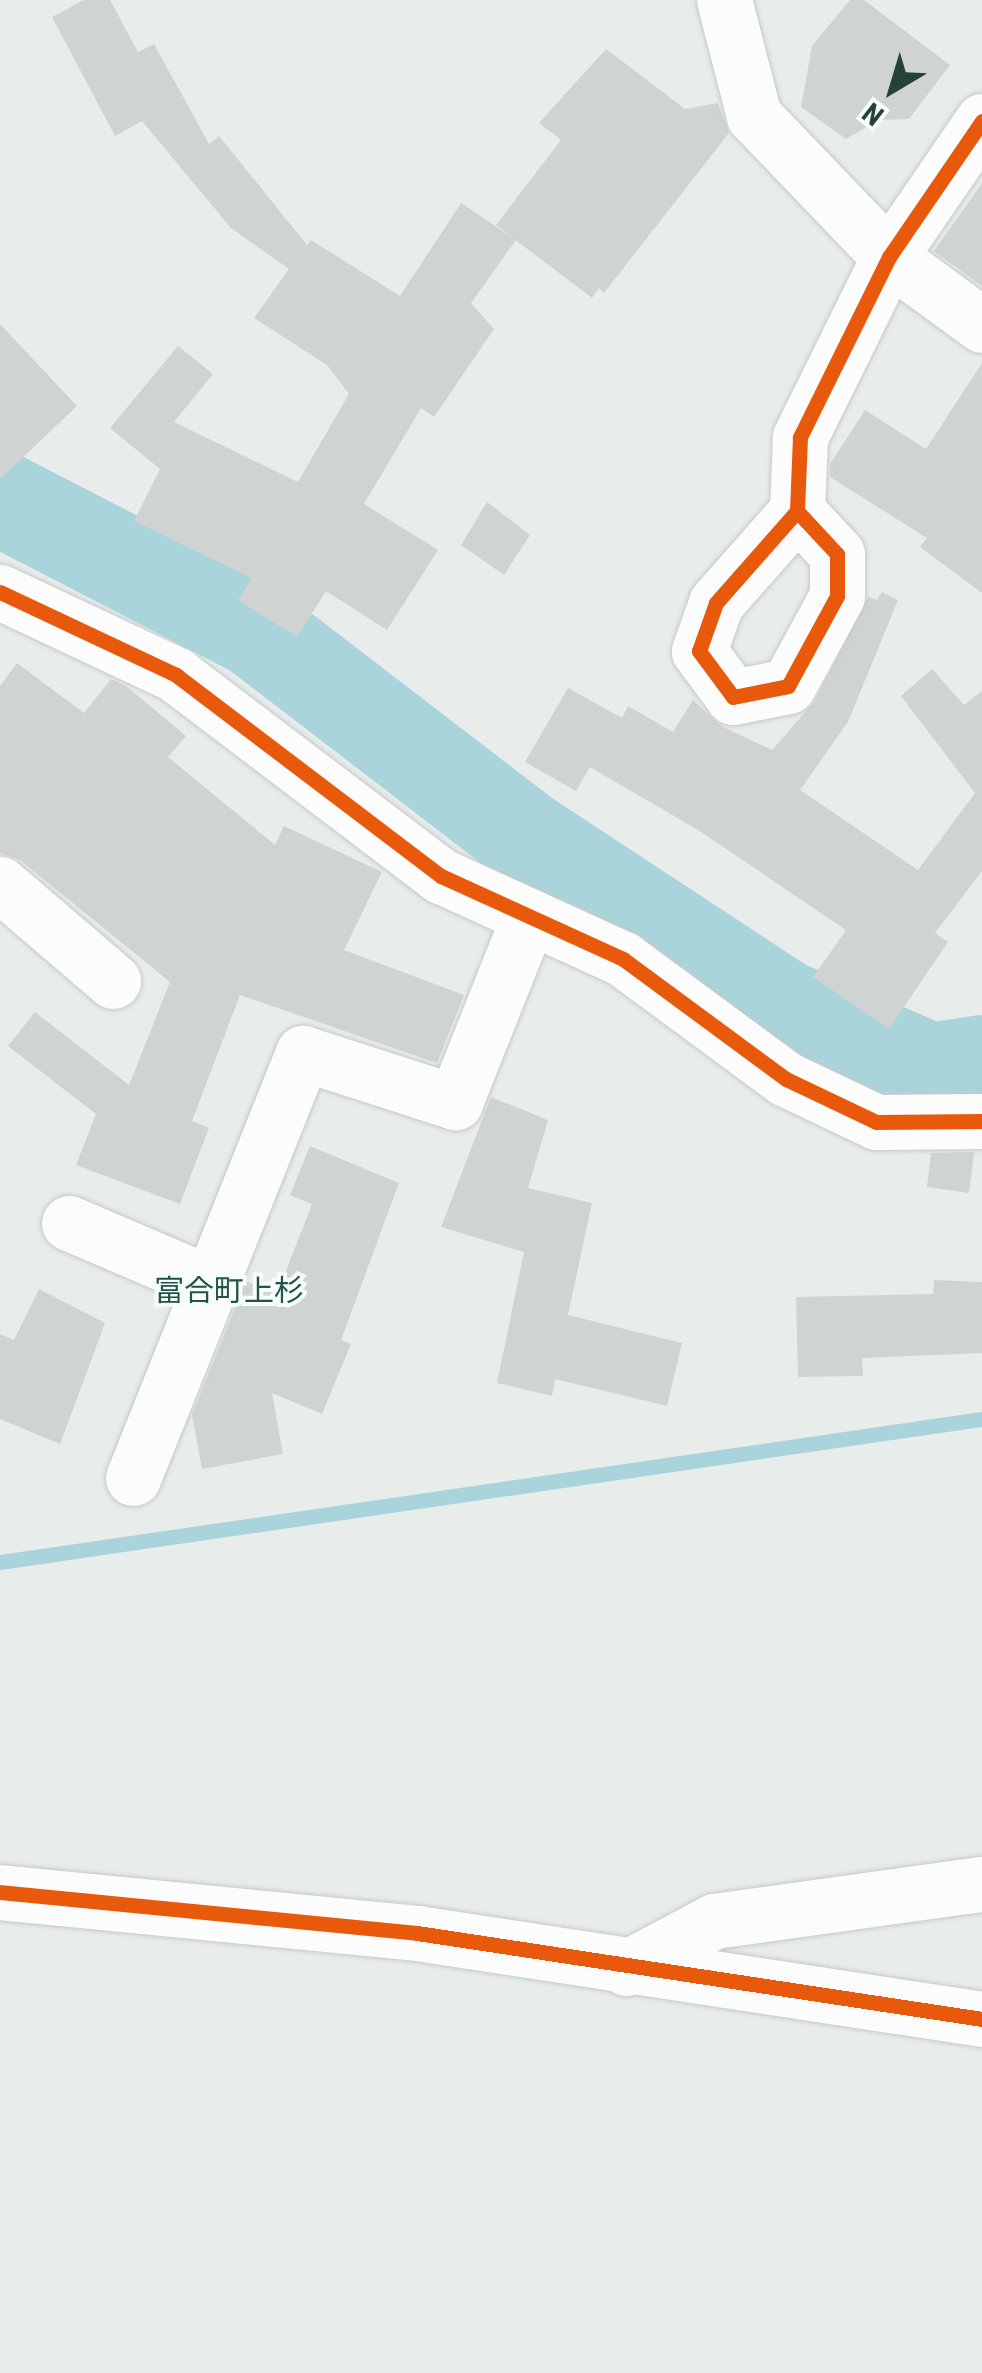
<!DOCTYPE html>
<html>
<head>
<meta charset="utf-8">
<style>
	body { margin:0 }
	#map { position:relative; width:982px; height:2373px; overflow:hidden; background:#e8edeb; font-family:"Roboto Condensed","Noto Sans JP",sans-serif }
	div>[style] { position:absolute }
	.stream>* { height:15px; margin:-7.5px; padding:0 7.5px; transform-origin:7.5px; border-radius:7.5px; background:#a9d4db }
	.river>* { height:95px; margin:-47.5px; padding:0 47.5px; transform-origin:47.5px; border-radius:47.5px; background:#a9d4db }
	.building>* { inset:0; background:#cfd4d2 }
	.roads { filter:drop-shadow(0 0 2px #c5cac8) drop-shadow(0 0 2px #c5cac8) }
	.minor>* { height:55px; margin:-27.5px; padding:0 27.5px; transform-origin:27.5px; border-radius:27.5px; background:#fcfcfc }
	.cycleway>* { height:15px; margin:-7.5px; padding:0 7.5px; transform-origin:7.5px; border-radius:7.5px; background:#e8590c }
	span { translate:-50% -50%; white-space:nowrap; text-align:center; line-height:1.15; -webkit-text-stroke:8px #f7fbf9; paint-order:stroke }
	.quarter-label { font-size:30px; color:#1f5548 }
	.north { position:absolute; left:842px; top:40px; width:100px; height:100px; -webkit-text-stroke:8px #f7fbf9; paint-order:stroke; rotate:218deg; font-size:28px; font-weight:700; line-height:40px; text-align:center; color:#24423a }
	.north::after { content:''; display:block; margin:auto; width:35px; height:45px; background:#24423a; clip-path:polygon(50% 0,100% 100%,50% 72%,0 100%) }
</style>
</head>
<body>
<div id="map">
	<div class="stream">
		<i style="left:0;top:1562px;width:992px;rotate:-8.29deg"></i>
	</div>
	<div class="river">
		<i style="left:0;top:498px;width:286px;rotate:27.3deg"></i>
		<i style="left:254px;top:629px;width:342px;rotate:37.5deg"></i>
		<i style="left:525px;top:837px;width:310px;rotate:33.3deg"></i>
		<i style="left:784px;top:1007px;width:159px;rotate:23.3deg"></i>
		<i style="left:930px;top:1070px;width:53px;rotate:-8.7deg"></i>
	</div>
	<div class="building">
		<i style="clip-path:polygon(84px 0,110px 0,138px 52px,154px 44px,209px 144px,219px 136px,307px 245px,311px 240px,400px 296px,461px 203px,516px 240px,471px 303px,494px 329px,434px 417px,421px 408px,364px 504px,438px 550px,387px 630px,326px 591px,297px 637px,238px 600px,252px 578px,134px 521px,160px 469px,110px 428px,178px 346px,213px 374px,174px 422px,298px 482px,349px 394px,327px 365px,254px 318px,289px 269px,231px 228px,142px 121px,115px 136px,52px 17px)"></i>
		<i style="clip-path:polygon(850px 0,864px 0,950px 65px,909px 119px,879px 120px,846px 139px,801px 107px,812px 46px)"></i>
		<i style="clip-path:polygon(606px 49px,685px 109px,718px 103px,729px 133px,604px 293px,599px 288px,592px 298px,496px 225px,561px 140px,539px 123px)"></i>
		<i style="clip-path:polygon(982px 183px,982px 286px,934px 251px)"></i>
		<i style="clip-path:polygon(0 324px,77px 406px,0 479px)"></i>
		<i style="clip-path:polygon(982px 363px,982px 593px,920px 547px,927px 538px,830px 477px,830px 464px,865px 410px,926px 449px)"></i>
		<i style="clip-path:polygon(487px 502px,530px 535px,504px 575px,461px 545px)"></i>
		<i style="clip-path:polygon(882px 592px,898px 600px,848px 722px,800px 790px,918px 870px,975px 793px,901px 696px,932px 669px,964px 705px,982px 691px,982px 871px,935px 933px,948px 942px,889px 1029px,813px 977px,846px 930px,698px 830px,590px 767px,576px 791px,525px 762px,568px 688px,622px 718px,628px 706px,673px 732px,693px 700px,721px 726px,772px 750px,815px 701px,868px 597px,877px 600px)"></i>
		<i style="clip-path:polygon(17px 663px,84px 713px,111px 679px,126px 686px,186px 736px,168px 757px,275px 845px,284px 826px,382px 872px,344px 950px,464px 995px,437px 1063px,240px 995px,192px 1121px,209px 1128px,180px 1204px,76px 1165px,96px 1114px,8px 1046px,35px 1012px,129px 1085px,170px 982px,20px 860px,0 853px,0 686px)"></i>
		<i style="clip-path:polygon(491px 1097px,548px 1120px,528px 1188px,592px 1203px,568px 1315px,682px 1343px,667px 1406px,555px 1379px,552px 1396px,497px 1383px,524px 1252px,441px 1227px)"></i>
		<i style="clip-path:polygon(310px 1146px,399px 1183px,341px 1340px,351px 1344px,322px 1414px,272px 1393px,283px 1454px,202px 1469px,192px 1415px,246px 1281px,277px 1294px,312px 1204px,290px 1195px)"></i>
		<i style="clip-path:polygon(974px 1152px,969px 1193px,927px 1187px,931px 1153px)"></i>
		<i style="clip-path:polygon(934px 1280px,982px 1282px,982px 1353px,862px 1358px,863px 1376px,798px 1377px,796px 1297px,933px 1294px)"></i>
		<i style="clip-path:polygon(39px 1289px,105px 1323px,60px 1444px,0 1419px,0 1334px,14px 1340px)"></i>
	</div>
	<div class="roads">
		<div class="minor">
			<i style="left:724px;top:0;width:120px;rotate:75.5deg"></i>
			<i style="left:754px;top:116px;width:195px;rotate:46.2deg"></i>
			<i style="left:889px;top:257px;width:115px;rotate:36.2deg"></i>
			<i style="left:797px;top:511px;width:123px;rotate:131.4deg"></i>
			<i style="left:716px;top:603px;width:51px;rotate:109.5deg"></i>
			<i style="left:699px;top:651px;width:57px;rotate:53.5deg"></i>
			<i style="left:733px;top:697px;width:56px;rotate:-11.3deg"></i>
			<i style="left:788px;top:686px;width:102px;rotate:-61.4deg"></i>
			<i style="left:837px;top:596px;width:42px;rotate:-90deg"></i>
			<i style="left:837px;top:554px;width:59px;rotate:-132.9deg"></i>
			<i style="left:797px;top:511px;width:74px;rotate:-87.7deg"></i>
			<i style="left:800px;top:437px;width:201px;rotate:-63.7deg"></i>
			<i style="left:889px;top:257px;width:165px;rotate:-55.6deg"></i>
			<i style="left:0;top:592px;width:195px;rotate:25.2deg"></i>
			<i style="left:176px;top:675px;width:333px;rotate:37.2deg"></i>
			<i style="left:441px;top:876px;width:200px;rotate:24.5deg"></i>
			<i style="left:623px;top:959px;width:202px;rotate:36.4deg"></i>
			<i style="left:786px;top:1079px;width:100px;rotate:25.5deg"></i>
			<i style="left:876px;top:1122px;width:106px;rotate:-0.5deg"></i>
			<i style="left:0;top:884px;width:149px;rotate:40.6deg"></i>
			<i style="left:69px;top:1223px;width:155px;rotate:23.2deg"></i>
			<i style="left:133px;top:1478px;width:458px;rotate:-68.2deg"></i>
			<i style="left:303px;top:1053px;width:160px;rotate:17.9deg"></i>
			<i style="left:455px;top:1102px;width:200px;rotate:-68.3deg"></i>
			<i style="left:0;top:1892px;width:419px;rotate:5.6deg"></i>
			<i style="left:417px;top:1933px;width:572px;rotate:8.65deg"></i>
			<i style="left:626px;top:1968px;width:100px;rotate:-28.1deg"></i>
			<i style="left:714px;top:1921px;width:271px;rotate:-7.9deg"></i>
		</div>
	</div>
	<div class="cycleway">
		<i style="left:797px;top:511px;width:123px;rotate:131.4deg"></i>
		<i style="left:716px;top:603px;width:51px;rotate:109.5deg"></i>
		<i style="left:699px;top:651px;width:57px;rotate:53.5deg"></i>
		<i style="left:733px;top:697px;width:56px;rotate:-11.3deg"></i>
		<i style="left:788px;top:686px;width:102px;rotate:-61.4deg"></i>
		<i style="left:837px;top:596px;width:42px;rotate:-90deg"></i>
		<i style="left:837px;top:554px;width:59px;rotate:-132.9deg"></i>
		<i style="left:797px;top:511px;width:74px;rotate:-87.7deg"></i>
		<i style="left:800px;top:437px;width:201px;rotate:-63.7deg"></i>
		<i style="left:889px;top:257px;width:165px;rotate:-55.6deg"></i>
		<i style="left:0;top:592px;width:195px;rotate:25.2deg"></i>
		<i style="left:176px;top:675px;width:333px;rotate:37.2deg"></i>
		<i style="left:441px;top:876px;width:200px;rotate:24.5deg"></i>
		<i style="left:623px;top:959px;width:202px;rotate:36.4deg"></i>
		<i style="left:786px;top:1079px;width:100px;rotate:25.5deg"></i>
		<i style="left:876px;top:1122px;width:106px;rotate:-0.5deg"></i>
		<i style="left:0;top:1892px;width:419px;rotate:5.6deg"></i>
		<i style="left:417px;top:1933px;width:572px;rotate:8.65deg"></i>
	</div>
	<div class="quarter-label">
		<span style="left:229px;top:1291px">富合町上杉</span>
	</div>
	<div class="north">N</div>
</div>
</body>
</html>
